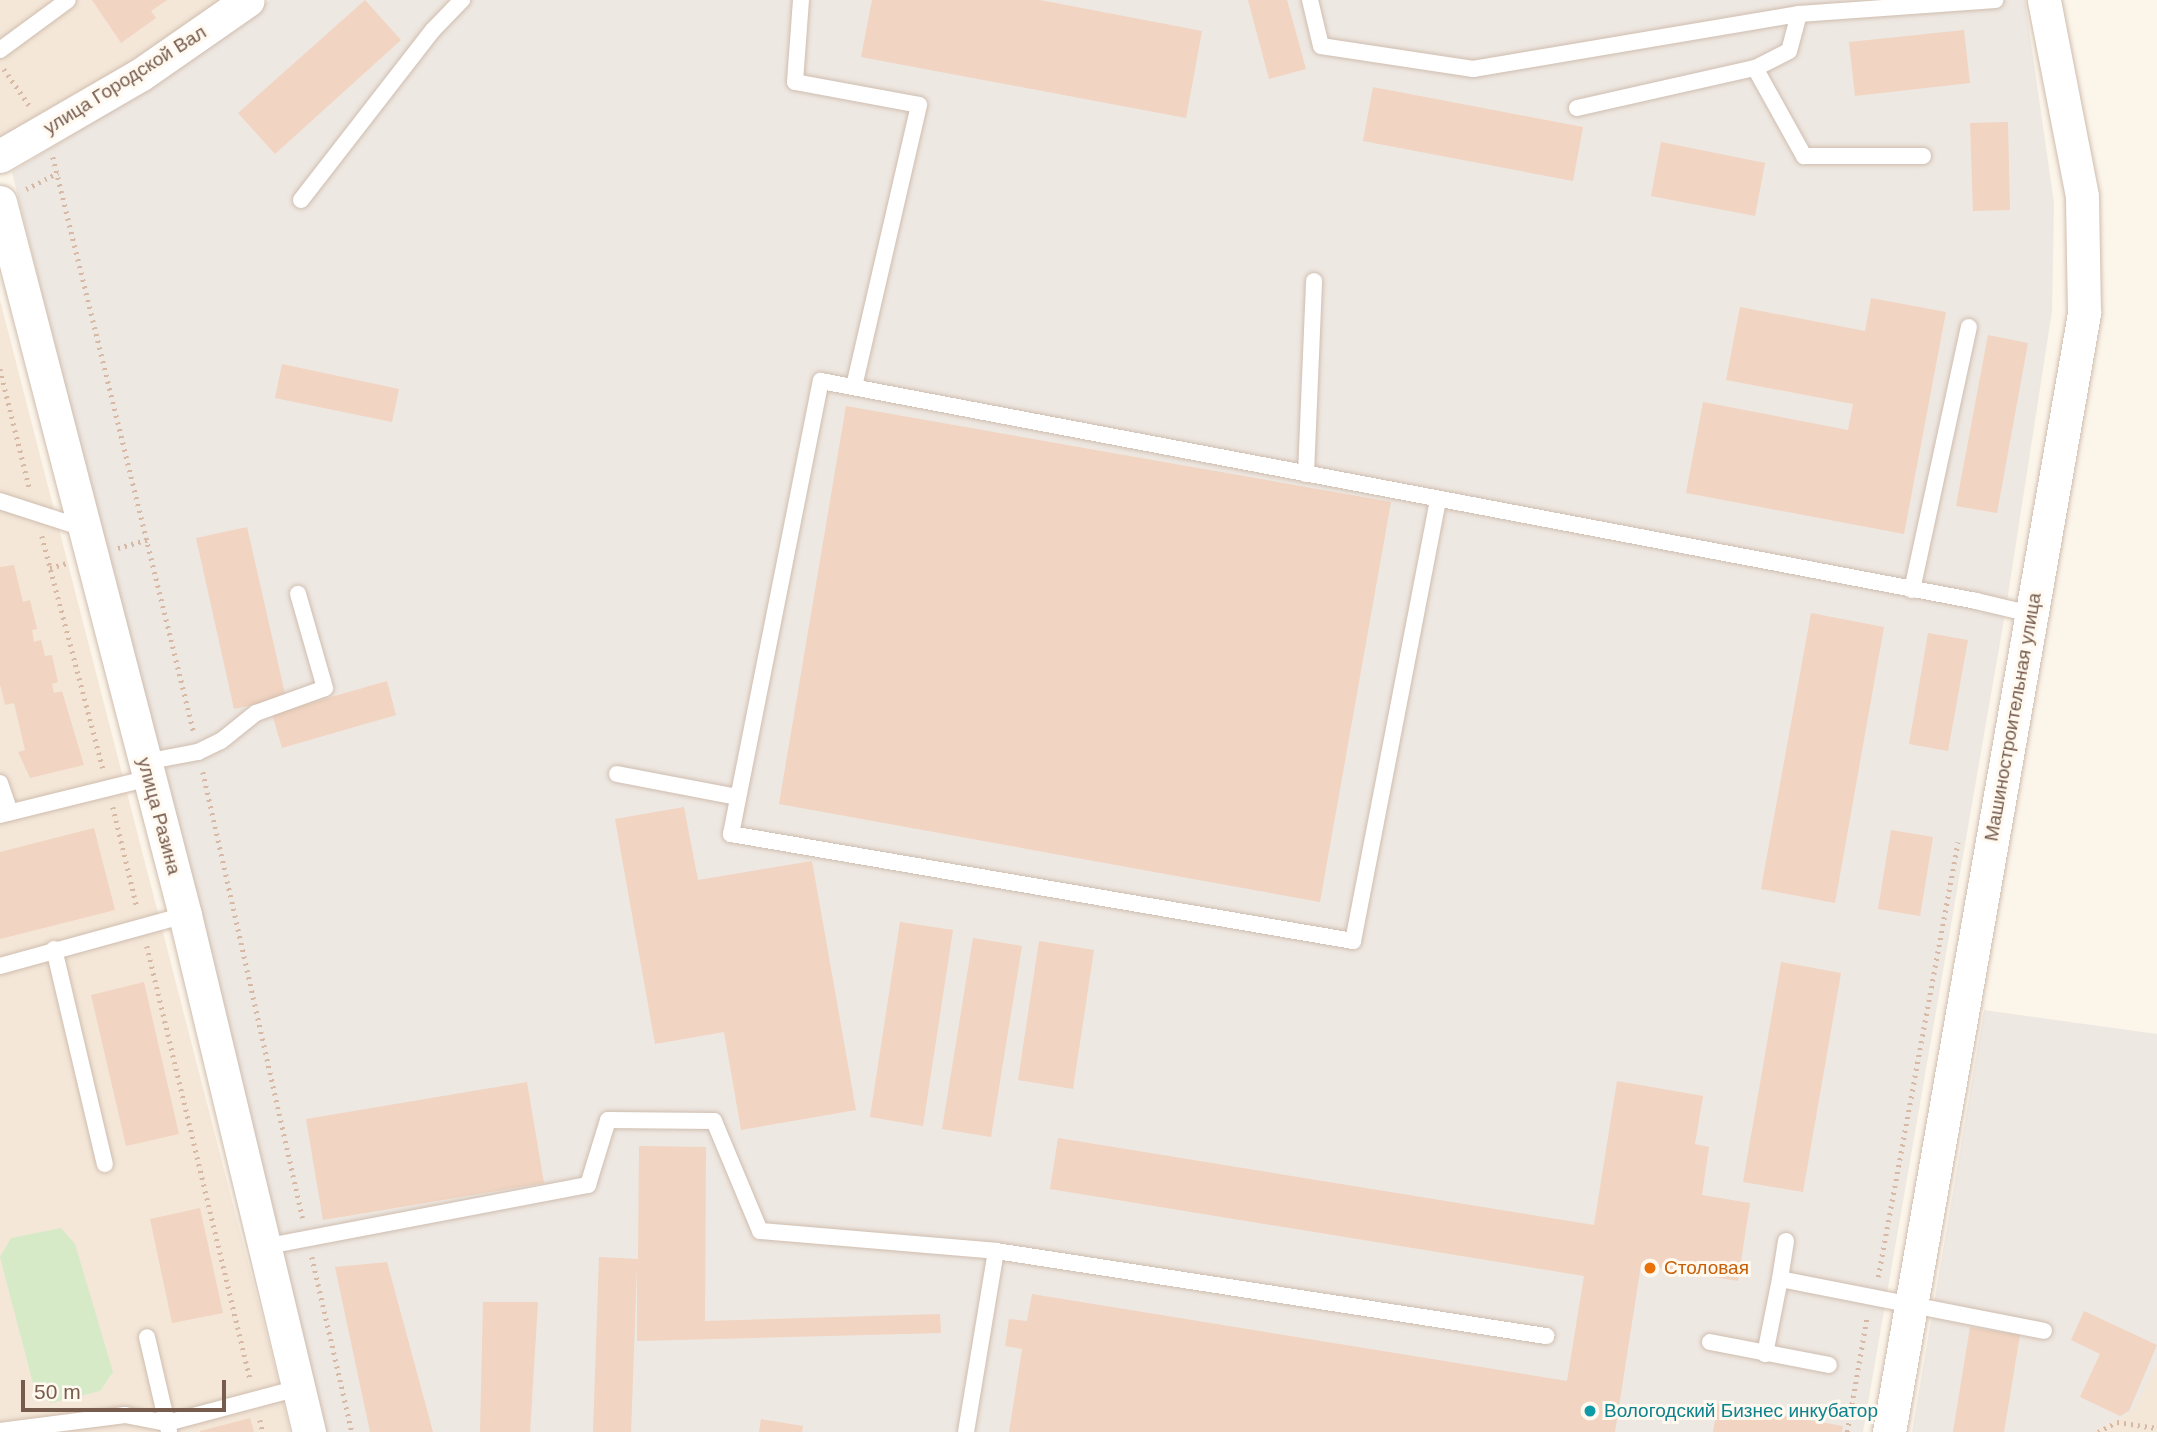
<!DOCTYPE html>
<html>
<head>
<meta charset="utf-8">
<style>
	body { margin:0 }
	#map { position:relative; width:2157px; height:1432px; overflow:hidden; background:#fcf5ea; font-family:Arial,sans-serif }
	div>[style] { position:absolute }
	.residential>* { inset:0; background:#f4e7d8 }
	.industrial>* { inset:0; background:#eee8e2 }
	.green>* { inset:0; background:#d6eac7 }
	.building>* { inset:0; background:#f1d4c1 }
	.path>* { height:4.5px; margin-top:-2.25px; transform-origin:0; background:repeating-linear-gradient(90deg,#d7b8a4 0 2px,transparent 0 7px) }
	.roads { filter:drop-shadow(0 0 2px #cfbdaf) drop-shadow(0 0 2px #cfbdaf) }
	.service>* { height:16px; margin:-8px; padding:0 8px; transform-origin:8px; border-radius:8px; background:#fff }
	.minor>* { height:33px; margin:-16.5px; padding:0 16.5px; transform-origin:16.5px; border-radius:16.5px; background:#fff }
	.dots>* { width:19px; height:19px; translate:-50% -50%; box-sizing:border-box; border:4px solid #fff9f0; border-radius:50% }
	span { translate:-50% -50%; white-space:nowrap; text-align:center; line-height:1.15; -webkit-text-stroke:6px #fff9f0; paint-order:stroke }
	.street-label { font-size:19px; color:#775c4d }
	.food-label { font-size:19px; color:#c56008 }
	.left { translate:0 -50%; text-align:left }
	.culture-label { font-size:19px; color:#0d838f }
	.scale { position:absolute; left:21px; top:1380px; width:205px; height:32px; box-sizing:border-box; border:4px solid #775c4d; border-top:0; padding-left:9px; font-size:21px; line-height:24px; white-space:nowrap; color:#775c4d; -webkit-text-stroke:5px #fff9f0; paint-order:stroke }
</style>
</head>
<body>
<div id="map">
	<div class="residential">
		<i style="clip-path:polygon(0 0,224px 0,136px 60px,0 138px)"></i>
		<i style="clip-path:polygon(0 300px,277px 1375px,290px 1432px,0 1432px)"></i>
		<i style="clip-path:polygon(2157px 1362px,2157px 1432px,2092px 1432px,2132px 1411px)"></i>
	</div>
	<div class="industrial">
		<i style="clip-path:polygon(270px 0,2025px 0,2054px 203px,2052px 311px,2006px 608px,1863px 1432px,323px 1432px,12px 172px,151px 86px)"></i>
		<i style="clip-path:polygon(1984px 1010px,2157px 1034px,2157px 1362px,2133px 1411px,2092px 1432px,1912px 1432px)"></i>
	</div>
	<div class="green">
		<i style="clip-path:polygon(61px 1228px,75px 1244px,113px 1372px,100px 1391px,51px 1403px,35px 1391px,0 1257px,11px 1238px)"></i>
	</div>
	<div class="building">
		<i style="clip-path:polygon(92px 0,167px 0,151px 11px,156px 18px,121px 43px)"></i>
		<i style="clip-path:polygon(365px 0,401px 40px,275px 154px,238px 113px)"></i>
		<i style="clip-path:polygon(872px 0,1040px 0,1202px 31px,1186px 118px,861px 57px)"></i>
		<i style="clip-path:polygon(1248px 0,1287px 0,1306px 69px,1269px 79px)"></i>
		<i style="clip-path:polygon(1964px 30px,1970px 83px,1855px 96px,1849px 42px)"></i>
		<i style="clip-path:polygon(1373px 87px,1583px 127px,1573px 181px,1363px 141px)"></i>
		<i style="clip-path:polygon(2008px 122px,2010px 210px,1973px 211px,1970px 123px)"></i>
		<i style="clip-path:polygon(1661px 142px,1765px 163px,1755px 216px,1651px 196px)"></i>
		<i style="clip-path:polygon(1871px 298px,1946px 312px,1904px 534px,1686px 493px,1703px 402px,1848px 430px,1853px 404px,1726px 380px,1740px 307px,1865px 331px)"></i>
		<i style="clip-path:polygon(1988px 335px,2028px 343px,1997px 513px,1956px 506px)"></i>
		<i style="clip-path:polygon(282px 364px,399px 389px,392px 422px,275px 398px)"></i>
		<i style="clip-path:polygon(846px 406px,1391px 502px,1320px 902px,779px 804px)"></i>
		<i style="clip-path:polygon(247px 527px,286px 698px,234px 709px,196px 538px)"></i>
		<i style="clip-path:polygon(14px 565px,23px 602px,30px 600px,37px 629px,32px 630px,34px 642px,41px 640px,45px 656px,52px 655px,58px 682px,52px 684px,54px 693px,62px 691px,84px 765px,30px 778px,18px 752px,25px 750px,14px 703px,5px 705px,0 684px,0 567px)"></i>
		<i style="clip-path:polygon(1811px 613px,1884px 627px,1835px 903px,1761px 889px)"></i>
		<i style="clip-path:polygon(1928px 633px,1968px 640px,1948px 751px,1909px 744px)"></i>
		<i style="clip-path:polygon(387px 681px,396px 715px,282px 748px,272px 714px)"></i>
		<i style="clip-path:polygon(684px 807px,698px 880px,812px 861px,856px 1110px,741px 1130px,724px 1032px,655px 1044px,615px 819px)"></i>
		<i style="clip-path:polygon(94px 828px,115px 910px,0 939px,0 852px)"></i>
		<i style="clip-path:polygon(1891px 830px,1933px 837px,1920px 916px,1878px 909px)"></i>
		<i style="clip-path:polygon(900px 922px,953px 930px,923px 1126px,870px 1117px)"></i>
		<i style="clip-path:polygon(973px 938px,1022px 946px,991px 1137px,942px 1129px)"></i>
		<i style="clip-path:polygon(1039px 941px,1094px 950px,1073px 1089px,1018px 1080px)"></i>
		<i style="clip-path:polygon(1781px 962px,1841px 973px,1803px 1192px,1743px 1182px)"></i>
		<i style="clip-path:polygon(144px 982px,179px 1134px,126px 1146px,91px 995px)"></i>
		<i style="clip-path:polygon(1617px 1081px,1703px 1096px,1695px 1144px,1709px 1147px,1702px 1195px,1750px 1203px,1738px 1281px,1641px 1265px,1615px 1432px,1009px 1432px,1022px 1349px,1005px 1346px,1009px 1319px,1027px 1321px,1032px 1294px,1567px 1381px,1584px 1276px,1050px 1189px,1058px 1138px,1594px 1225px)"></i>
		<i style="clip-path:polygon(527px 1082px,544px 1183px,323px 1220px,306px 1119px)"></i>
		<i style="clip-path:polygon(639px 1146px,706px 1147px,705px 1321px,940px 1314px,941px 1333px,637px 1341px,637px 1267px,631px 1432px,593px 1432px,599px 1257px,638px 1259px)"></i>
		<i style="clip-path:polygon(200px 1208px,223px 1313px,172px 1323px,150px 1219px)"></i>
		<i style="clip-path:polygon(387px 1262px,433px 1432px,370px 1432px,335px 1267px)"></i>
		<i style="clip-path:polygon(483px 1302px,538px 1302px,530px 1432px,480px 1432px)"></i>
		<i style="clip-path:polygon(2084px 1311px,2157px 1345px,2129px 1411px,2120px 1416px,2080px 1397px,2100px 1354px,2071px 1340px)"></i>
		<i style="clip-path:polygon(1970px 1327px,2020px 1335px,2004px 1432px,1953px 1432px)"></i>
		<i style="clip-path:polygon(1718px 1404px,1843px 1426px,1842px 1432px,1713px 1432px)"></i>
		<i style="clip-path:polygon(250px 1418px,254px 1432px,200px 1432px,200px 1431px)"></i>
		<i style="clip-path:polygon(761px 1419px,803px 1426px,802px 1432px,759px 1432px)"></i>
	</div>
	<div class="path">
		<i style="left:4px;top:69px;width:44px;rotate:55.2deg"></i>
		<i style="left:53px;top:157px;width:593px;rotate:76.24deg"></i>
		<i style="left:26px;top:189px;width:36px;rotate:-27deg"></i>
		<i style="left:0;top:369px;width:125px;rotate:76.1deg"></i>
		<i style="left:42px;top:536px;width:240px;rotate:75.3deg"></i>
		<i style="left:118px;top:548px;width:33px;rotate:-16deg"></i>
		<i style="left:50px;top:568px;width:17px;rotate:-17deg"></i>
		<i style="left:203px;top:772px;width:457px;rotate:77.4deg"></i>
		<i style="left:113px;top:807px;width:103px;rotate:76.5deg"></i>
		<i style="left:147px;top:946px;width:446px;rotate:76.6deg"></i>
		<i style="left:312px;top:1257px;width:180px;rotate:77.1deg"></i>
		<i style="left:1878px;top:1277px;width:442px;rotate:-79.6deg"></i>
		<i style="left:260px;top:1420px;width:12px;rotate:76deg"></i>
		<i style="left:1847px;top:1432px;width:118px;rotate:-80.2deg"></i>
		<i style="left:2098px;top:1432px;width:21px;rotate:-28deg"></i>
		<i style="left:2117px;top:1422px;width:40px;rotate:8.5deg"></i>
	</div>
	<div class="roads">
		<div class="service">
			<i style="left:801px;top:0;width:82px;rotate:94.2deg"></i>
			<i style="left:795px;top:82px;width:126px;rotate:10.5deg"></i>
			<i style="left:919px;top:105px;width:289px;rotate:103deg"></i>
			<i style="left:1310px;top:0;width:47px;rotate:76.6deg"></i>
			<i style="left:1321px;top:46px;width:154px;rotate:8.6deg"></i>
			<i style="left:1473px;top:69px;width:331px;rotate:-9.6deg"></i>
			<i style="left:1799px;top:14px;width:197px;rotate:-4.1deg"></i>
			<i style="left:1799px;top:14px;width:38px;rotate:105deg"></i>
			<i style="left:1789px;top:51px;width:38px;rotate:153deg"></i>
			<i style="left:1755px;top:68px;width:101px;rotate:60.9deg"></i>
			<i style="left:1804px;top:156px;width:119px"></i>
			<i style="left:0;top:50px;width:84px;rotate:-36.3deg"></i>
			<i style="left:1577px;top:108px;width:182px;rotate:-12.7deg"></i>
			<i style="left:301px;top:200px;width:215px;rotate:-52.2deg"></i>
			<i style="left:433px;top:30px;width:42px;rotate:-46deg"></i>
			<i style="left:1306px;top:474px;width:193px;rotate:-87.6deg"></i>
			<i style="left:1438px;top:500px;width:449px;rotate:100.9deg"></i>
			<i style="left:1353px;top:941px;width:631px;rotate:-170.24deg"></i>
			<i style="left:731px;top:834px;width:462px;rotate:-78.8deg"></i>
			<i style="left:821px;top:381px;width:1176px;rotate:10.78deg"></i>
			<i style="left:1976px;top:601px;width:57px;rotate:13.3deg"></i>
			<i style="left:0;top:501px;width:87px;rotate:18deg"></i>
			<i style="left:1912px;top:590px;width:269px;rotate:-77.8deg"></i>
			<i style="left:145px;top:762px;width:54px;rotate:-10.7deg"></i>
			<i style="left:198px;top:752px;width:25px;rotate:-26deg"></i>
			<i style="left:221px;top:741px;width:45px;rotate:-38.7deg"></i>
			<i style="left:256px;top:713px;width:73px;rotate:-19.9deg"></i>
			<i style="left:325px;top:688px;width:98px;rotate:-106deg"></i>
			<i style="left:617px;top:774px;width:123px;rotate:10.8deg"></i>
			<i style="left:0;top:783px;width:31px;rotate:71deg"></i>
			<i style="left:0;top:815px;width:154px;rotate:-13.9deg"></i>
			<i style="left:54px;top:949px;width:221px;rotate:76.7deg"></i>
			<i style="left:0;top:966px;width:192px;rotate:-15.4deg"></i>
			<i style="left:1786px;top:1241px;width:38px;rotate:99deg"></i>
			<i style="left:1780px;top:1279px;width:269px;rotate:11.1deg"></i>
			<i style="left:263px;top:1247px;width:331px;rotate:-10.8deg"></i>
			<i style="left:588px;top:1185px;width:68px;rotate:-72.9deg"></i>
			<i style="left:608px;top:1120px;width:106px;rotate:0.5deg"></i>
			<i style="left:714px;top:1121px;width:119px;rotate:67.3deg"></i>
			<i style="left:760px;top:1231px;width:237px;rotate:4.8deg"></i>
			<i style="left:996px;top:1251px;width:557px;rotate:8.79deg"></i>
			<i style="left:1710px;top:1342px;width:121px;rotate:10.9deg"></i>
			<i style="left:1765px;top:1354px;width:76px;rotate:-78.7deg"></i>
			<i style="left:0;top:1431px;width:126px;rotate:-7.3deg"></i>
			<i style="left:125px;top:1415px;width:43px;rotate:10.8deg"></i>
			<i style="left:167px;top:1423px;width:88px;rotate:-103.1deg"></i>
			<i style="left:169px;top:1431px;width:8px;rotate:-104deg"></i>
			<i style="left:167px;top:1423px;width:137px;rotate:-14.9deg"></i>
			<i style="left:966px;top:1432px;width:183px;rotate:-80.6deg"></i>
		</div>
		<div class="minor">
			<i style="left:0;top:156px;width:162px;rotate:-30.1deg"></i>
			<i style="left:140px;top:75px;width:131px;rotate:-34.8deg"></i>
			<i style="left:0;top:202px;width:737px;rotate:75.45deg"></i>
			<i style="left:185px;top:915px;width:532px;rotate:76.51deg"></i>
			<i style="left:1889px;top:1432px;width:1136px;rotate:-80.11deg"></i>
			<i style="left:2084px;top:313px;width:117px;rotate:-91deg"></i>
			<i style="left:2082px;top:196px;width:200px;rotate:-101deg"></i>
		</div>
	</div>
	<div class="dots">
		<i style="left:1650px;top:1268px;background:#e8710a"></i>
		<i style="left:1590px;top:1411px;background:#0f9aa8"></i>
	</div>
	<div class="street-label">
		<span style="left:125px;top:80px;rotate:-32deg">улица Городской Вал</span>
		<span style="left:2013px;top:717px;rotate:-80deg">Машиностроительная улица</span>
		<span style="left:159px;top:816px;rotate:75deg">улица Разина</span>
	</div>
	<div class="food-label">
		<span class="left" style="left:1664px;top:1268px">Столовая</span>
	</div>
	<div class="culture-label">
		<span class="left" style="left:1604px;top:1411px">Вологодский Бизнес инкубатор</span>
	</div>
	<div class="scale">50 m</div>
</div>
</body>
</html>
